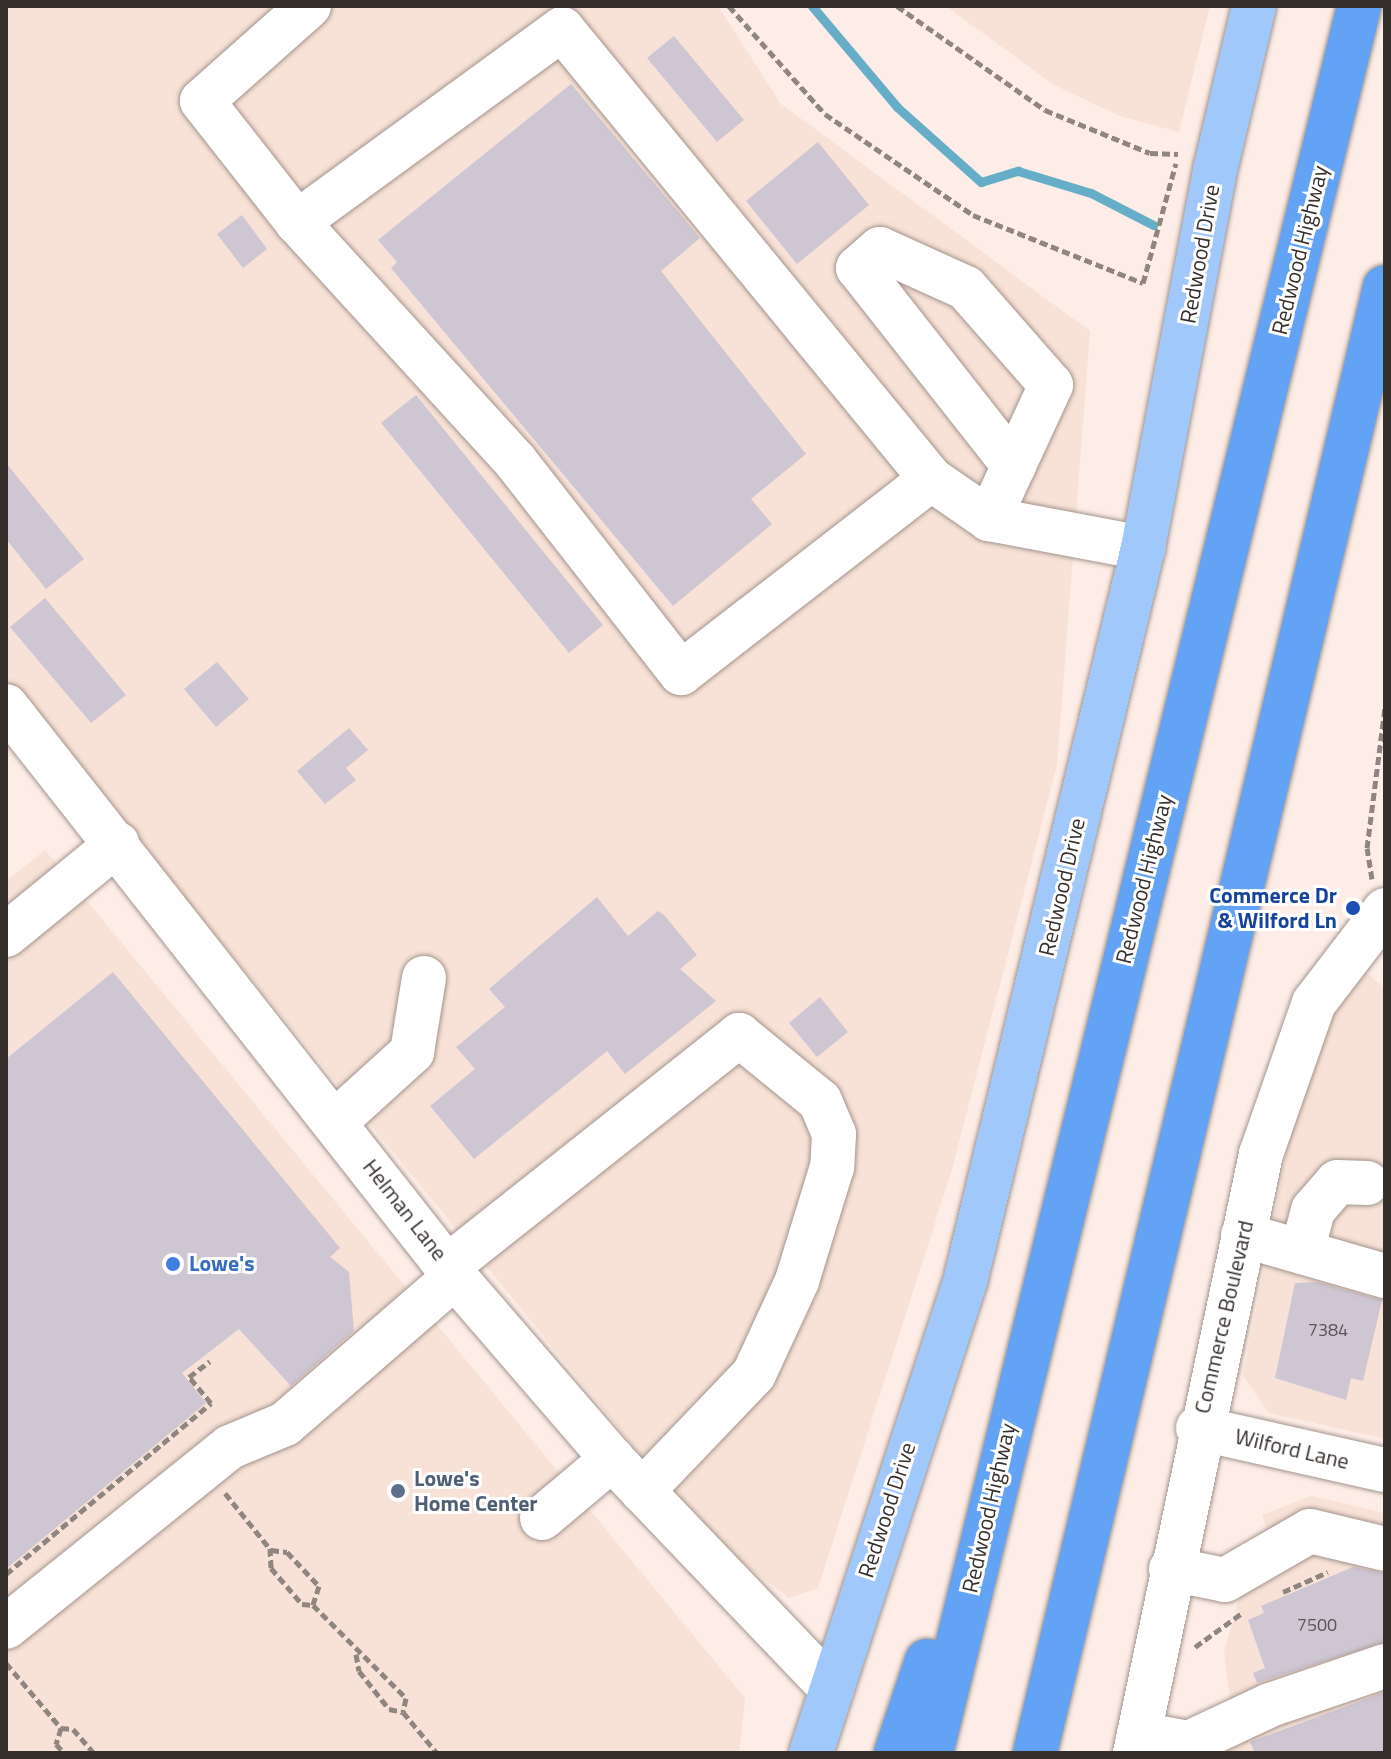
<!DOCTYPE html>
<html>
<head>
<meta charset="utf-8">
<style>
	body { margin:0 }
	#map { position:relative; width:1391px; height:1759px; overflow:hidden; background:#fdede6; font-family:"Titillium Web",sans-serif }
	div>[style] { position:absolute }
	.built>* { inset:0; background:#f8e1d6 }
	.stream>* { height:9px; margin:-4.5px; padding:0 4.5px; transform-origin:4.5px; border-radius:4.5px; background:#66aec7 }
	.building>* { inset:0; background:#cec6d3 }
	.path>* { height:5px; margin-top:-2.5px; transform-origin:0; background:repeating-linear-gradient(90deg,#908681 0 8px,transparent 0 12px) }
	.roads { filter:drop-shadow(0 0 2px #a2948d) drop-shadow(0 0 2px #a2948d) }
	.minor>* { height:44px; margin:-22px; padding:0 22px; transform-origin:22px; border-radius:22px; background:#fff }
	.major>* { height:44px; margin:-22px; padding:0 22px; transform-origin:22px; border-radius:22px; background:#a1c8fa }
	.highway>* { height:44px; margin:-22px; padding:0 22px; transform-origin:22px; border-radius:22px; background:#63a3f6 }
	.dots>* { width:22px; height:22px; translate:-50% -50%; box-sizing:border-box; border:4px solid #fff; border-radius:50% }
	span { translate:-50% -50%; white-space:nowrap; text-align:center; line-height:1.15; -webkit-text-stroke:6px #fff; paint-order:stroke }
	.number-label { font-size:18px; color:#5b5556 }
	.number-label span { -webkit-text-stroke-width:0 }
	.street-label { font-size:22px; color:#352f2c }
	.transit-label { font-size:22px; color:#164399; font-weight:700 }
	.right { translate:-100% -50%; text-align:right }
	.shop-label { font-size:22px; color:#366cbe; font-weight:700 }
	.left { translate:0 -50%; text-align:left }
	.service-label { font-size:22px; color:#4e5e75; font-weight:700 }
	.frame { position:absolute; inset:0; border:8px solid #352f2c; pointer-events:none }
</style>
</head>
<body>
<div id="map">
	<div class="built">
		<i style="clip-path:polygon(6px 6px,718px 6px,781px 104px,1090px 331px,1057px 765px,951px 1173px,818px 1588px,789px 1598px,705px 1534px,6px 678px)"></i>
		<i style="clip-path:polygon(946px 6px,1210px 6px,1179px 132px,1120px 116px,1054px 85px)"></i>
		<i style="clip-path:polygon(45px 850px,745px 1698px,739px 1753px,6px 1753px,6px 881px)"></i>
		<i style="clip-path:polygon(1347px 957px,1385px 988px,1385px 1439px,1269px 1413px,1243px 1376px,1303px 1070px)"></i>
		<i style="clip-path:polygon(1311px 1496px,1385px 1513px,1385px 1753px,1171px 1753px,1230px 1700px,1224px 1652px,1241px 1592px,1268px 1535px,1262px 1515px)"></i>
	</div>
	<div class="stream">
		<i style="left:812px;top:6px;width:132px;rotate:49.9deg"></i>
		<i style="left:897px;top:107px;width:113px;rotate:41.8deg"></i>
		<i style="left:981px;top:182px;width:39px;rotate:-17deg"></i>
		<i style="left:1018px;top:171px;width:76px;rotate:16.8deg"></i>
		<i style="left:1091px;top:193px;width:70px;rotate:27.3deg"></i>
	</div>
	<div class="building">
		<i style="clip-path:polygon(674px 36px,744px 120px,717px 142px,647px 58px)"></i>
		<i style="clip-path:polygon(571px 84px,700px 238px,661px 271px,806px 454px,751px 499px,772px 524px,673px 606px,391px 268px,397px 262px,378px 240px)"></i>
		<i style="clip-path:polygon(818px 142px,869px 205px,797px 264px,746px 201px)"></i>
		<i style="clip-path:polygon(242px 215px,267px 249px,243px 268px,217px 234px)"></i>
		<i style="clip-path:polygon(416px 395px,603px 625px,569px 653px,381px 423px)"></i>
		<i style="clip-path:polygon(6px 463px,84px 559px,46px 589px,6px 539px)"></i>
		<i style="clip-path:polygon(45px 598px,126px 695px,91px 723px,10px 627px)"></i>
		<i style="clip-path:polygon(217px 662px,249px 699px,216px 727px,184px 689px)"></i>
		<i style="clip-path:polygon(349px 728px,368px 750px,346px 768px,356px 780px,325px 804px,297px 771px)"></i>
		<i style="clip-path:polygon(597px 897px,628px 936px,658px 911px,664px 915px,697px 955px,680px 969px,716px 1001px,625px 1074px,607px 1051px,474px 1159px,430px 1106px,475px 1069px,456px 1047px,505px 1007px,489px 989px)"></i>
		<i style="clip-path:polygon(113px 972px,340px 1248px,330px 1257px,349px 1272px,354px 1331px,291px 1386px,239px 1329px,182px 1373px,206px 1403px,6px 1569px,6px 1059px)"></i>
		<i style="clip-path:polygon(820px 997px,848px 1032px,817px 1057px,789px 1023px)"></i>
		<i style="clip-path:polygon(1317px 1282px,1382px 1300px,1363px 1381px,1351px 1378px,1346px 1400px,1275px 1378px,1295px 1283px)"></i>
		<i style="clip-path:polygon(1353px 1567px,1385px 1573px,1385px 1642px,1257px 1683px,1253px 1673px,1265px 1668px,1248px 1620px,1264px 1613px,1261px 1606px)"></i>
		<i style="clip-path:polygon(1385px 1692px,1385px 1753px,1255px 1753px,1250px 1742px)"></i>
	</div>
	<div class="path">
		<i style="left:729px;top:6px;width:144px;rotate:48.4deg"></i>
		<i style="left:825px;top:114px;width:179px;rotate:34.3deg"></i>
		<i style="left:973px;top:215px;width:183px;rotate:21.8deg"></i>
		<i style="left:1143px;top:283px;width:124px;rotate:-74.6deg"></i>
		<i style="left:897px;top:6px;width:181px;rotate:35.1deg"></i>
		<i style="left:1045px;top:110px;width:113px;rotate:22.3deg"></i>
		<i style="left:1150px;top:153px;width:28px;rotate:2deg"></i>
		<i style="left:1372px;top:879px;width:31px;rotate:-99deg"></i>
		<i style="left:1367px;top:848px;width:142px;rotate:-82.7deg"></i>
		<i style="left:225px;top:1493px;width:73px;rotate:51.1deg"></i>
		<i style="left:271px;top:1550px;width:16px;rotate:7deg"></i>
		<i style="left:287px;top:1552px;width:47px;rotate:46.7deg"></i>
		<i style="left:319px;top:1586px;width:20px;rotate:108deg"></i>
		<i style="left:313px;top:1605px;width:132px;rotate:45deg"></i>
		<i style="left:406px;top:1698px;width:14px;rotate:102deg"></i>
		<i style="left:403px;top:1712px;width:53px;rotate:50.3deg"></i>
		<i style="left:270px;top:1548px;width:20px;rotate:87deg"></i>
		<i style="left:271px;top:1568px;width:48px;rotate:49.3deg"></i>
		<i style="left:302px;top:1604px;width:11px;rotate:5deg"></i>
		<i style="left:6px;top:1574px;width:267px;rotate:-39.8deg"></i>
		<i style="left:211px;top:1403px;width:34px;rotate:-130deg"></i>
		<i style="left:189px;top:1377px;width:26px;rotate:-37deg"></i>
		<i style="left:1283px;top:1592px;width:49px;rotate:-24deg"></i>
		<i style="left:1195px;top:1647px;width:58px;rotate:-35.9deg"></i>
		<i style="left:356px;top:1654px;width:17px;rotate:80deg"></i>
		<i style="left:359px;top:1671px;width:48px;rotate:51.7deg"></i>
		<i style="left:389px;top:1709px;width:14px;rotate:12deg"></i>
		<i style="left:6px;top:1663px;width:85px;rotate:49.8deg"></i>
		<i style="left:61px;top:1728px;width:12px;rotate:5deg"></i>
		<i style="left:73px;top:1729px;width:32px;rotate:49deg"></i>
		<i style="left:61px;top:1728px;width:17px;rotate:107deg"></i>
		<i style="left:56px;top:1744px;width:12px;rotate:48deg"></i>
	</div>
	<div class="roads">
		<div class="minor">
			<i style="left:297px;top:222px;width:154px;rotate:-128.1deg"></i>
			<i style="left:202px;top:101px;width:143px;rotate:-41.6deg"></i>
			<i style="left:1014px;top:466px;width:252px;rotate:-128.2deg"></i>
			<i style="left:858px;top:268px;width:29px;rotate:-41deg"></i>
			<i style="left:880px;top:249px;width:94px;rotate:24.4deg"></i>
			<i style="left:966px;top:288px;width:129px;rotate:48.8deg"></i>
			<i style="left:1051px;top:385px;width:148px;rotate:114.8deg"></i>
			<i style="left:989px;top:519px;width:157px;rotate:10.7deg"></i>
			<i style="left:931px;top:479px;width:582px;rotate:-129.35deg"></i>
			<i style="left:562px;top:29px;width:328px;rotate:143.9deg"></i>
			<i style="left:297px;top:222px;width:325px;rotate:47.6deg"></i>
			<i style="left:516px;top:462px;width:268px;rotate:52deg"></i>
			<i style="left:681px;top:673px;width:316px;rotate:-37.8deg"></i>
			<i style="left:931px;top:479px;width:70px;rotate:34.6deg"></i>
			<i style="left:6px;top:706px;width:726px;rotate:51.82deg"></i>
			<i style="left:455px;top:1277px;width:240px;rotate:49.2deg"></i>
			<i style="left:612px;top:1459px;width:318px;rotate:46.3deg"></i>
			<i style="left:6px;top:935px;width:144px;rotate:-39.3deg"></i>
			<i style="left:336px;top:1121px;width:103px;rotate:-42.2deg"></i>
			<i style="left:412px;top:1052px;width:75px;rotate:-80.8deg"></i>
			<i style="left:1243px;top:1235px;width:148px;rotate:16.1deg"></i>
			<i style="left:1302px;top:1252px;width:43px;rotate:-75.3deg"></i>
			<i style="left:1313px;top:1210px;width:37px;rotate:-49deg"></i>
			<i style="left:1337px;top:1182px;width:30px;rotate:2deg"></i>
			<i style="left:448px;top:1266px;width:372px;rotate:-38.4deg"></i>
			<i style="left:739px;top:1035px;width:104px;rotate:39.2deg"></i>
			<i style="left:820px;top:1101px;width:36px;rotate:67deg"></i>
			<i style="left:834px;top:1134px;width:33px;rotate:93deg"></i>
			<i style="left:832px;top:1167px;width:119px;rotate:107.1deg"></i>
			<i style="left:797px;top:1281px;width:102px;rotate:114.8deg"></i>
			<i style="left:754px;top:1374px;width:162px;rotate:133.7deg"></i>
			<i style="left:1198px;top:1428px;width:192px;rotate:12.7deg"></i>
			<i style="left:542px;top:1518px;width:92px;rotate:-40.1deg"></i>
			<i style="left:1171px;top:1569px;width:55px;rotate:11.5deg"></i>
			<i style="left:1225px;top:1580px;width:98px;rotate:-30deg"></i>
			<i style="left:1310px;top:1531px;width:77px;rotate:13.5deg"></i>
			<i style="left:6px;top:1627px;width:287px;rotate:-38.8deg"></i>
			<i style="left:230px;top:1447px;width:60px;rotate:-22.7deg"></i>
			<i style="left:285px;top:1424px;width:225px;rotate:-40.9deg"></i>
			<i style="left:1139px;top:1734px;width:51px;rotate:10.2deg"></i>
			<i style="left:1189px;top:1743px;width:89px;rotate:-25.1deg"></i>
			<i style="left:1270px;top:1705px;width:121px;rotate:-18.7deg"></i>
			<i style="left:1135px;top:1753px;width:612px;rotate:-78.12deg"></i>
			<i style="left:1261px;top:1154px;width:160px;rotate:-70.7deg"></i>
			<i style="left:1314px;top:1003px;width:117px;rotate:-52.6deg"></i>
		</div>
		<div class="major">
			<i style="left:811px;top:1753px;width:500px;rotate:-71.9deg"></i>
			<i style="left:966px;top:1278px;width:751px;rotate:-76.37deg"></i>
			<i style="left:1143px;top:548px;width:385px;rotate:-79.2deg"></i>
			<i style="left:1215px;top:170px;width:169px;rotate:-76.6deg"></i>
		</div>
		<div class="highway">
			<i style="left:896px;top:1753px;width:97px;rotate:-71.4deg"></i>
			<i style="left:931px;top:1753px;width:1799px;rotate:-76.23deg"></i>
			<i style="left:1035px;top:1753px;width:1507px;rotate:-76.57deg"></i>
		</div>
	</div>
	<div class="dots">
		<i style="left:1353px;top:908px;background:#1a4fb4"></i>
		<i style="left:173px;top:1264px;background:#3f7fe0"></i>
		<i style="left:398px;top:1491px;background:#5c6f8a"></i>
	</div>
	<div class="number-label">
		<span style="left:1328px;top:1330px">7384</span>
		<span style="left:1317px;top:1625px">7500</span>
	</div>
	<div class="street-label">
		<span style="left:1300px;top:250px;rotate:-76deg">Redwood Highway</span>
		<span style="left:1200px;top:254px;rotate:-80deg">Redwood Drive</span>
		<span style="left:1144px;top:879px;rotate:-76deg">Redwood Highway</span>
		<span style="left:1062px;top:887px;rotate:-77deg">Redwood Drive</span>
		<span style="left:405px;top:1210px;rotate:52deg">Helman Lane</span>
		<span style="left:1224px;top:1317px;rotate:-77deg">Commerce Boulevard</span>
		<span style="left:1292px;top:1449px;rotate:13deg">Wilford Lane</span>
		<span style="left:989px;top:1508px;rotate:-77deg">Redwood Highway</span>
		<span style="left:887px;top:1510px;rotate:-72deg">Redwood Drive</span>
	</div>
	<div class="transit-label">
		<span class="right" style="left:1337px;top:908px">Commerce Dr<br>&amp; Wilford Ln</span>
	</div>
	<div class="shop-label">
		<span class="left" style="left:189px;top:1264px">Lowe's</span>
	</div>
	<div class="service-label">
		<span class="left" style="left:414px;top:1491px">Lowe's<br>Home Center</span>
	</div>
	<div class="frame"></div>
</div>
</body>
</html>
